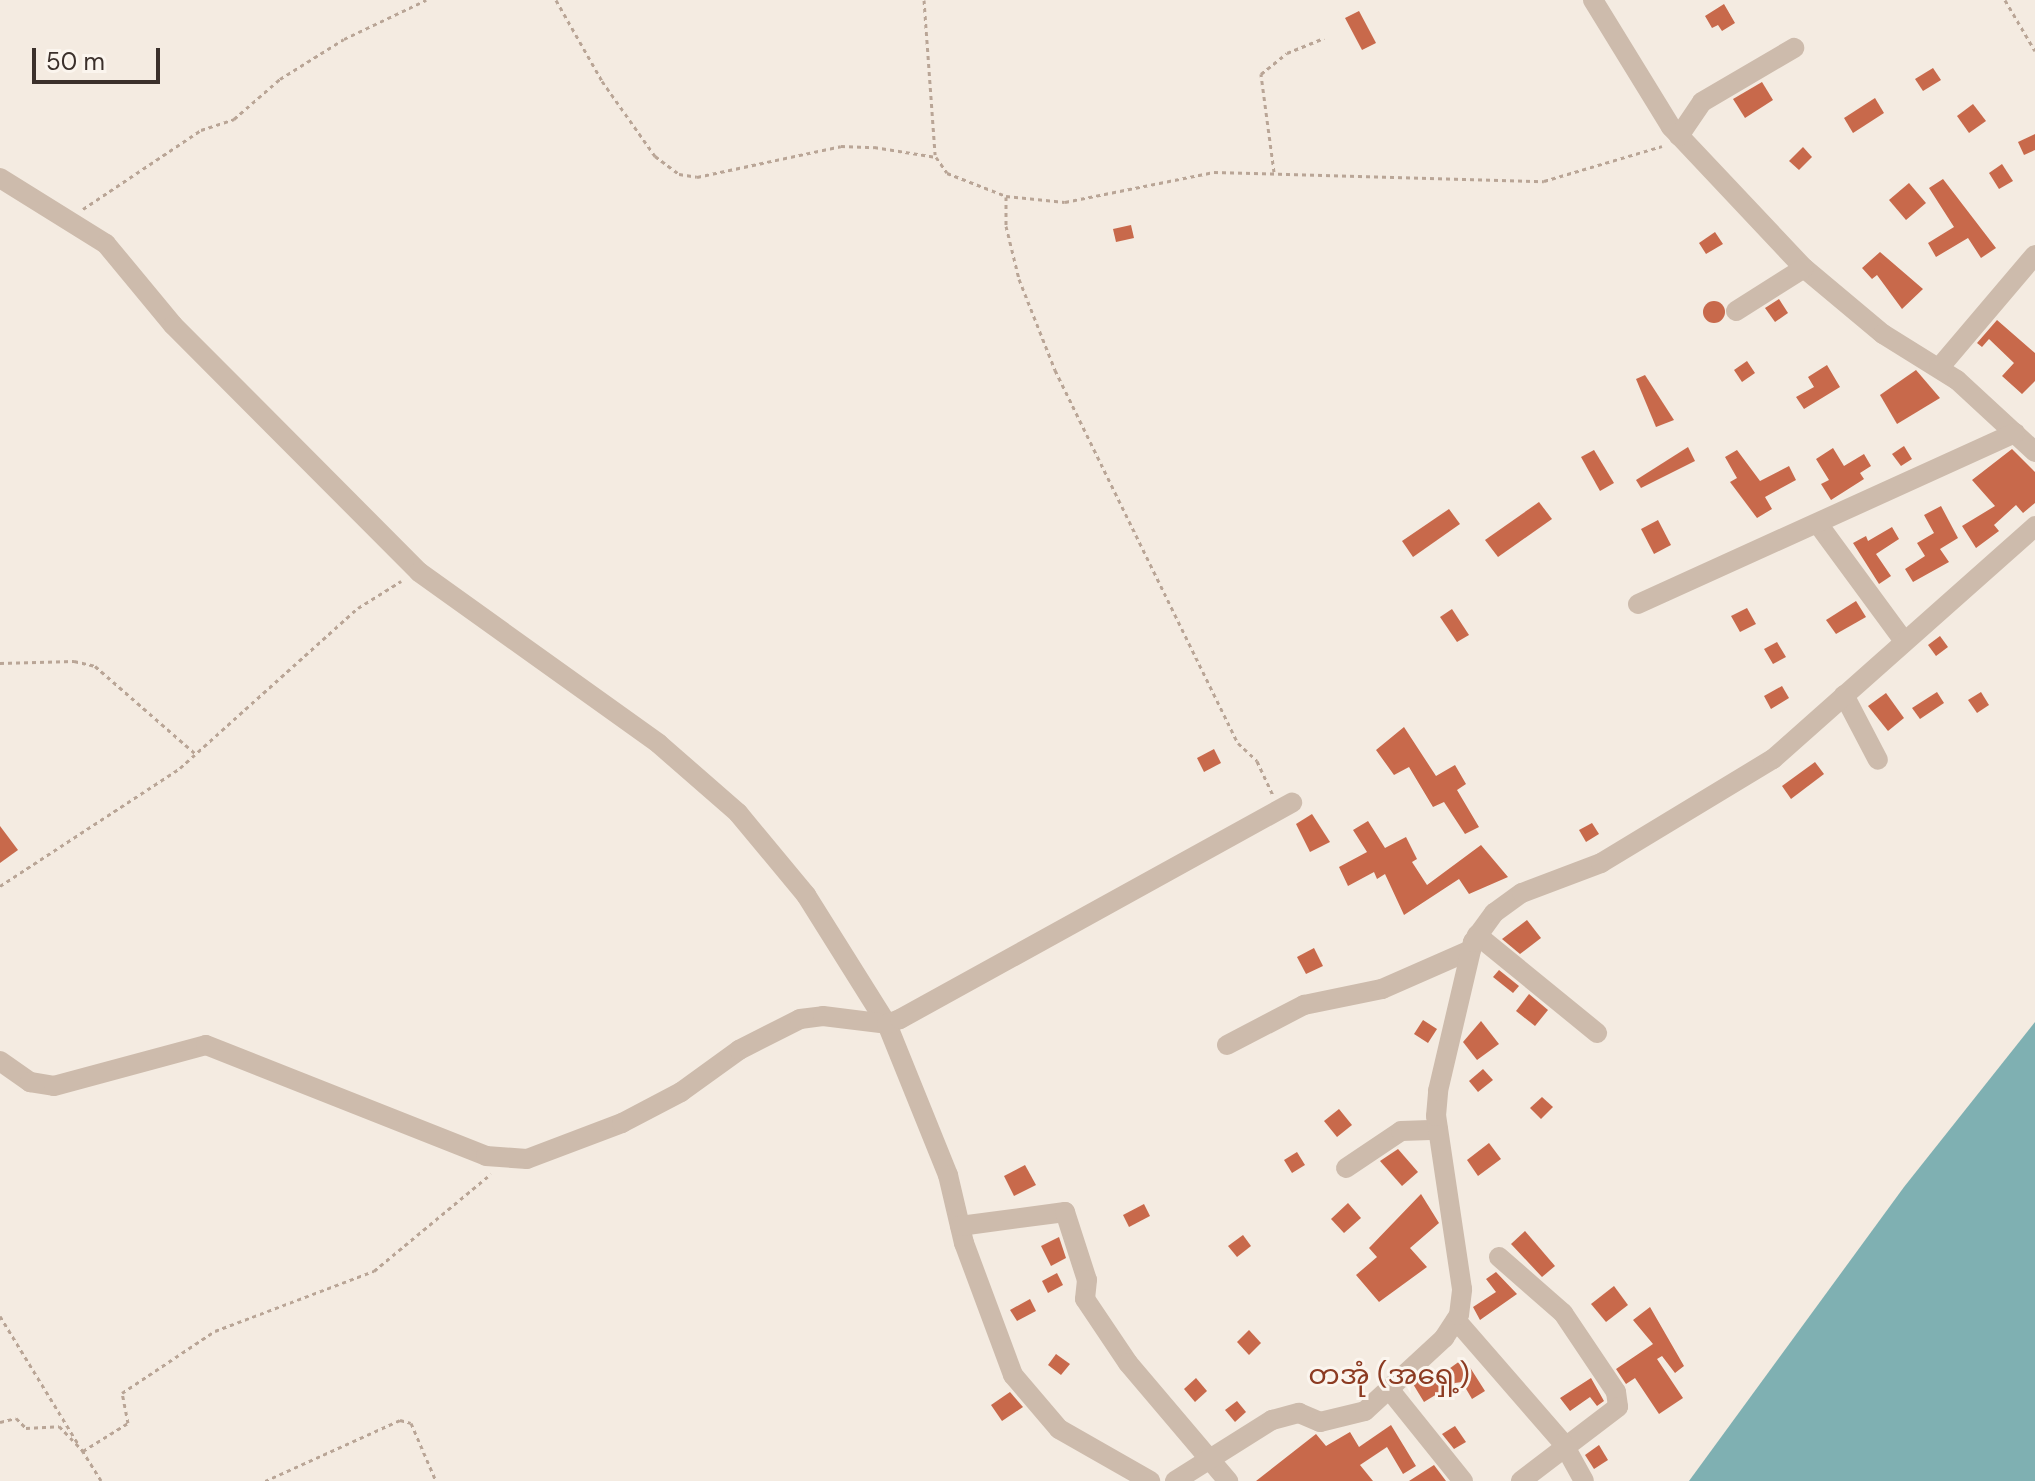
<!DOCTYPE html>
<html>
<head>
<meta charset="utf-8">
<style>
	body { margin:0 }
	#map { position:relative; width:2035px; height:1481px; overflow:hidden; background:#f4ebe1; font-family:"DM Sans","Noto Sans Myanmar",sans-serif }
	div>[style] { position:absolute }
	.water>* { inset:0; background:#7fb0b2 }
	.building>* { inset:0; background:#c8694b }
	.round { border-radius:50% }
	.path>* { height:3px; margin-top:-1.5px; transform-origin:0; background:repeating-linear-gradient(90deg,#b9a596 0 4px,transparent 0 8px) }
	.minor>* { height:20px; margin:-10px; padding:0 10px; transform-origin:10px; border-radius:10px; background:#cdbbac }
	span { translate:-50% -50%; white-space:nowrap; text-align:center; line-height:1.15; -webkit-text-stroke:6px #fbf5ee; paint-order:stroke }
	.quarter-label { font-size:28px; color:#8c3b22 }
	.scale { position:absolute; left:32px; top:48px; width:128px; height:36px; box-sizing:border-box; border:4px solid #3b302b; border-top:0; padding-left:10px; font-size:24px; line-height:28px; white-space:nowrap; color:#3b302b; -webkit-text-stroke:6px #fbf5ee; paint-order:stroke }
</style>
</head>
<body>
<div id="map">
	<div class="water">
		<i style="clip-path:polygon(2035px 1022px,2035px 1481px,1689px 1481px,1904px 1187px)"></i>
	</div>
	<div class="building">
		<i style="clip-path:polygon(1724px 4px,1735px 23px,1722px 31px,1718px 25px,1712px 28px,1705px 16px)"></i>
		<i style="clip-path:polygon(1359px 11px,1376px 43px,1362px 50px,1345px 18px)"></i>
		<i style="clip-path:polygon(1933px 68px,1941px 80px,1923px 91px,1915px 79px)"></i>
		<i style="clip-path:polygon(1762px 82px,1773px 100px,1745px 118px,1733px 99px)"></i>
		<i style="clip-path:polygon(1875px 98px,1884px 113px,1853px 133px,1844px 118px)"></i>
		<i style="clip-path:polygon(1973px 104px,1986px 121px,1969px 133px,1957px 116px)"></i>
		<i style="clip-path:polygon(2035px 134px,2035px 150px,2024px 155px,2018px 142px)"></i>
		<i style="clip-path:polygon(1803px 147px,1812px 157px,1799px 170px,1789px 161px)"></i>
		<i style="clip-path:polygon(2002px 164px,2013px 181px,1999px 189px,1989px 173px)"></i>
		<i style="clip-path:polygon(1943px 179px,1996px 248px,1981px 258px,1968px 238px,1936px 257px,1928px 243px,1954px 227px,1929px 188px)"></i>
		<i style="clip-path:polygon(1909px 183px,1926px 203px,1906px 220px,1889px 200px)"></i>
		<i style="clip-path:polygon(1131px 225px,1134px 238px,1116px 242px,1113px 229px)"></i>
		<i style="clip-path:polygon(1715px 232px,1723px 244px,1706px 254px,1699px 243px)"></i>
		<i style="clip-path:polygon(1880px 252px,1923px 289px,1902px 309px,1877px 275px,1872px 279px,1862px 268px)"></i>
		<i style="clip-path:polygon(1779px 299px,1788px 313px,1775px 322px,1765px 308px)"></i>
		<i class="round" style="left:1703px;top:301px;width:22px;height:22px"></i>
		<i style="clip-path:polygon(1997px 320px,2035px 353px,2035px 381px,2022px 394px,2002px 376px,2014px 363px,1989px 339px,1982px 347px,1977px 343px)"></i>
		<i style="clip-path:polygon(1747px 361px,1755px 373px,1742px 382px,1734px 370px)"></i>
		<i style="clip-path:polygon(1827px 365px,1840px 387px,1804px 409px,1796px 397px,1814px 387px,1808px 377px)"></i>
		<i style="clip-path:polygon(1916px 370px,1940px 398px,1897px 424px,1880px 395px)"></i>
		<i style="clip-path:polygon(1645px 375px,1674px 420px,1656px 427px,1636px 379px)"></i>
		<i style="clip-path:polygon(1904px 446px,1912px 459px,1901px 466px,1892px 454px)"></i>
		<i style="clip-path:polygon(1688px 447px,1695px 461px,1641px 488px,1636px 480px)"></i>
		<i style="clip-path:polygon(1833px 448px,1844px 466px,1864px 454px,1871px 466px,1860px 473px,1864px 479px,1831px 500px,1821px 484px,1829px 480px,1816px 459px)"></i>
		<i style="clip-path:polygon(2012px 449px,2035px 472px,2035px 503px,2023px 513px,2016px 505px,1994px 525px,1999px 531px,1976px 548px,1962px 526px,1995px 506px,1972px 480px)"></i>
		<i style="clip-path:polygon(1594px 450px,1614px 483px,1600px 491px,1581px 457px)"></i>
		<i style="clip-path:polygon(1737px 450px,1760px 481px,1789px 466px,1796px 480px,1765px 497px,1772px 509px,1757px 518px,1730px 482px,1737px 478px,1725px 457px)"></i>
		<i style="clip-path:polygon(1539px 502px,1552px 519px,1498px 557px,1485px 540px)"></i>
		<i style="clip-path:polygon(1941px 506px,1958px 538px,1940px 549px,1949px 562px,1913px 582px,1905px 569px,1925px 556px,1917px 543px,1934px 533px,1924px 515px)"></i>
		<i style="clip-path:polygon(1449px 509px,1460px 524px,1413px 557px,1402px 541px)"></i>
		<i style="clip-path:polygon(1658px 520px,1671px 545px,1654px 554px,1641px 529px)"></i>
		<i style="clip-path:polygon(1892px 527px,1899px 539px,1876px 554px,1891px 576px,1879px 584px,1853px 543px,1866px 536px,1868px 541px)"></i>
		<i style="clip-path:polygon(1856px 601px,1866px 617px,1836px 634px,1826px 620px)"></i>
		<i style="clip-path:polygon(1747px 608px,1756px 624px,1740px 632px,1731px 616px)"></i>
		<i style="clip-path:polygon(1452px 609px,1469px 635px,1457px 642px,1440px 617px)"></i>
		<i style="clip-path:polygon(1940px 636px,1948px 647px,1936px 656px,1928px 645px)"></i>
		<i style="clip-path:polygon(1777px 642px,1786px 657px,1773px 664px,1764px 649px)"></i>
		<i style="clip-path:polygon(1782px 686px,1789px 698px,1771px 709px,1764px 696px)"></i>
		<i style="clip-path:polygon(1937px 692px,1944px 703px,1920px 719px,1912px 708px)"></i>
		<i style="clip-path:polygon(1981px 692px,1989px 705px,1977px 713px,1968px 700px)"></i>
		<i style="clip-path:polygon(1886px 693px,1904px 718px,1888px 731px,1868px 706px)"></i>
		<i style="clip-path:polygon(1404px 727px,1436px 776px,1455px 765px,1466px 784px,1457px 790px,1479px 827px,1465px 834px,1444px 802px,1433px 807px,1409px 767px,1394px 775px,1376px 750px)"></i>
		<i style="clip-path:polygon(1214px 749px,1221px 763px,1204px 772px,1197px 758px)"></i>
		<i style="clip-path:polygon(1815px 762px,1824px 774px,1791px 799px,1782px 786px)"></i>
		<i style="clip-path:polygon(1312px 814px,1330px 842px,1310px 852px,1296px 824px)"></i>
		<i style="clip-path:polygon(1368px 821px,1385px 848px,1406px 837px,1417px 859px,1412px 862px,1427px 885px,1481px 845px,1508px 877px,1469px 894px,1459px 879px,1404px 915px,1385px 874px,1377px 879px,1374px 872px,1348px 886px,1339px 867px,1367px 852px,1353px 830px)"></i>
		<i style="clip-path:polygon(1592px 823px,1599px 834px,1586px 842px,1579px 830px)"></i>
		<i style="clip-path:polygon(0 826px,18px 850px,0 863px)"></i>
		<i style="clip-path:polygon(1527px 920px,1541px 938px,1520px 954px,1502px 939px)"></i>
		<i style="clip-path:polygon(1314px 948px,1323px 966px,1306px 974px,1297px 957px)"></i>
		<i style="clip-path:polygon(1499px 970px,1519px 986px,1513px 993px,1493px 977px)"></i>
		<i style="clip-path:polygon(1529px 994px,1548px 1010px,1535px 1026px,1516px 1011px)"></i>
		<i style="clip-path:polygon(1423px 1020px,1437px 1029px,1428px 1043px,1414px 1034px)"></i>
		<i style="clip-path:polygon(1481px 1021px,1499px 1044px,1477px 1060px,1463px 1042px)"></i>
		<i style="clip-path:polygon(1483px 1069px,1493px 1080px,1478px 1092px,1469px 1081px)"></i>
		<i style="clip-path:polygon(1542px 1097px,1553px 1107px,1541px 1119px,1530px 1108px)"></i>
		<i style="clip-path:polygon(1339px 1109px,1352px 1125px,1337px 1137px,1324px 1121px)"></i>
		<i style="clip-path:polygon(1489px 1143px,1501px 1159px,1478px 1176px,1467px 1160px)"></i>
		<i style="clip-path:polygon(1398px 1149px,1418px 1172px,1402px 1186px,1380px 1161px)"></i>
		<i style="clip-path:polygon(1297px 1152px,1305px 1165px,1292px 1173px,1284px 1160px)"></i>
		<i style="clip-path:polygon(1025px 1165px,1036px 1185px,1014px 1196px,1004px 1176px)"></i>
		<i style="clip-path:polygon(1421px 1194px,1439px 1223px,1410px 1248px,1427px 1267px,1379px 1302px,1356px 1275px,1377px 1257px,1369px 1248px)"></i>
		<i style="clip-path:polygon(1348px 1203px,1361px 1218px,1344px 1233px,1331px 1219px)"></i>
		<i style="clip-path:polygon(1144px 1204px,1150px 1216px,1129px 1227px,1123px 1215px)"></i>
		<i style="clip-path:polygon(1525px 1231px,1555px 1266px,1542px 1277px,1511px 1244px)"></i>
		<i style="clip-path:polygon(1243px 1235px,1251px 1246px,1237px 1257px,1228px 1246px)"></i>
		<i style="clip-path:polygon(1059px 1237px,1066px 1258px,1051px 1266px,1041px 1246px)"></i>
		<i style="clip-path:polygon(1496px 1272px,1517px 1294px,1480px 1320px,1473px 1307px,1496px 1292px,1486px 1279px)"></i>
		<i style="clip-path:polygon(1057px 1273px,1063px 1285px,1048px 1293px,1042px 1281px)"></i>
		<i style="clip-path:polygon(1614px 1286px,1628px 1305px,1606px 1322px,1591px 1304px)"></i>
		<i style="clip-path:polygon(1030px 1299px,1036px 1311px,1017px 1321px,1010px 1310px)"></i>
		<i style="clip-path:polygon(1650px 1307px,1684px 1366px,1675px 1373px,1662px 1356px,1657px 1359px,1683px 1398px,1659px 1414px,1635px 1378px,1626px 1384px,1616px 1369px,1653px 1344px,1633px 1320px)"></i>
		<i style="clip-path:polygon(1249px 1330px,1261px 1343px,1249px 1355px,1237px 1342px)"></i>
		<i style="clip-path:polygon(1056px 1354px,1070px 1364px,1061px 1375px,1048px 1365px)"></i>
		<i style="clip-path:polygon(1464px 1358px,1485px 1391px,1472px 1399px,1462px 1382px,1455px 1383px,1424px 1402px,1413px 1384px,1432px 1372px,1435px 1379px)"></i>
		<i style="clip-path:polygon(1196px 1378px,1207px 1391px,1195px 1402px,1184px 1389px)"></i>
		<i style="clip-path:polygon(1591px 1378px,1604px 1401px,1597px 1406px,1590px 1397px,1570px 1411px,1560px 1398px)"></i>
		<i style="clip-path:polygon(1010px 1392px,1023px 1407px,1002px 1421px,991px 1405px)"></i>
		<i style="clip-path:polygon(1237px 1401px,1246px 1412px,1235px 1422px,1225px 1410px)"></i>
		<i style="clip-path:polygon(1391px 1425px,1416px 1466px,1403px 1474px,1387px 1447px,1360px 1465px,1373px 1481px,1256px 1481px,1316px 1434px,1326px 1446px,1350px 1432px,1359px 1447px)"></i>
		<i style="clip-path:polygon(1455px 1426px,1466px 1442px,1454px 1449px,1442px 1434px)"></i>
		<i style="clip-path:polygon(1599px 1445px,1608px 1460px,1594px 1469px,1585px 1455px)"></i>
		<i style="clip-path:polygon(1434px 1465px,1446px 1481px,1409px 1481px)"></i>
	</div>
	<div class="path">
		<i style="left:556px;top:0;width:93px;rotate:60.4deg"></i>
		<i style="left:602px;top:81px;width:92px;rotate:54.8deg"></i>
		<i style="left:655px;top:156px;width:30px;rotate:37deg"></i>
		<i style="left:679px;top:174px;width:18px;rotate:9deg"></i>
		<i style="left:697px;top:177px;width:147px;rotate:-12.1deg"></i>
		<i style="left:841px;top:146px;width:33px;rotate:2deg"></i>
		<i style="left:874px;top:147px;width:63px;rotate:9.2deg"></i>
		<i style="left:936px;top:157px;width:19px;rotate:55deg"></i>
		<i style="left:947px;top:173px;width:63px;rotate:21.3deg"></i>
		<i style="left:1006px;top:196px;width:59px;rotate:5.8deg"></i>
		<i style="left:1065px;top:202px;width:152px;rotate:-11.4deg"></i>
		<i style="left:1214px;top:172px;width:330px;rotate:1.6deg"></i>
		<i style="left:1544px;top:181px;width:123px;rotate:-16.5deg"></i>
		<i style="left:924px;top:0;width:155px;rotate:85.9deg"></i>
		<i style="left:2005px;top:0;width:59px;rotate:59.5deg"></i>
		<i style="left:1274px;top:172px;width:99px;rotate:-97.6deg"></i>
		<i style="left:1261px;top:74px;width:33px;rotate:-39deg"></i>
		<i style="left:1287px;top:53px;width:40px;rotate:-22deg"></i>
		<i style="left:1006px;top:197px;width:29px;rotate:90deg"></i>
		<i style="left:1006px;top:226px;width:55px;rotate:76.2deg"></i>
		<i style="left:1019px;top:279px;width:98px;rotate:68.4deg"></i>
		<i style="left:1055px;top:370px;width:415px;rotate:63.9deg"></i>
		<i style="left:1238px;top:743px;width:26px;rotate:43deg"></i>
		<i style="left:1257px;top:761px;width:38px;rotate:65deg"></i>
		<i style="left:83px;top:209px;width:142px;rotate:-33.8deg"></i>
		<i style="left:201px;top:130px;width:35px;rotate:-18deg"></i>
		<i style="left:234px;top:119px;width:61px;rotate:-41deg"></i>
		<i style="left:280px;top:79px;width:75px;rotate:-32deg"></i>
		<i style="left:344px;top:39px;width:91px;rotate:-25.4deg"></i>
		<i style="left:0;top:663px;width:74px;rotate:-1.5deg"></i>
		<i style="left:74px;top:661px;width:22px;rotate:13deg"></i>
		<i style="left:95px;top:666px;width:134px;rotate:41.1deg"></i>
		<i style="left:0;top:886px;width:215px;rotate:-33.2deg"></i>
		<i style="left:180px;top:768px;width:239px;rotate:-42deg"></i>
		<i style="left:358px;top:608px;width:51px;rotate:-32.1deg"></i>
		<i style="left:0;top:1316px;width:150px;rotate:58.6deg"></i>
		<i style="left:0;top:1422px;width:16px;rotate:-14deg"></i>
		<i style="left:16px;top:1418px;width:14px;rotate:45deg"></i>
		<i style="left:26px;top:1428px;width:33px;rotate:-3deg"></i>
		<i style="left:59px;top:1426px;width:35px;rotate:46deg"></i>
		<i style="left:83px;top:1451px;width:53px;rotate:-31.9deg"></i>
		<i style="left:128px;top:1423px;width:31px;rotate:-101deg"></i>
		<i style="left:122px;top:1393px;width:112px;rotate:-33.7deg"></i>
		<i style="left:215px;top:1331px;width:170px;rotate:-20.7deg"></i>
		<i style="left:374px;top:1271px;width:152px;rotate:-39.7deg"></i>
		<i style="left:82px;top:1450px;width:36px;rotate:58deg"></i>
		<i style="left:265px;top:1481px;width:148px;rotate:-24.3deg"></i>
		<i style="left:400px;top:1420px;width:11px;rotate:15deg"></i>
		<i style="left:411px;top:1423px;width:63px;rotate:66.7deg"></i>
	</div>
	<div class="minor">
		<i style="left:1593px;top:0;width:149px;rotate:58.4deg"></i>
		<i style="left:1671px;top:127px;width:194px;rotate:46.7deg"></i>
		<i style="left:1804px;top:268px;width:103px;rotate:39.9deg"></i>
		<i style="left:1883px;top:334px;width:87px;rotate:31.9deg"></i>
		<i style="left:1957px;top:380px;width:106px;rotate:42.7deg"></i>
		<i style="left:1679px;top:136px;width:41px;rotate:-55.9deg"></i>
		<i style="left:1702px;top:102px;width:107px;rotate:-30.4deg"></i>
		<i style="left:0;top:178px;width:125px;rotate:31.9deg"></i>
		<i style="left:106px;top:244px;width:105px;rotate:50.4deg"></i>
		<i style="left:173px;top:325px;width:349px;rotate:45.1deg"></i>
		<i style="left:419px;top:572px;width:295px;rotate:35.6deg"></i>
		<i style="left:659px;top:744px;width:105px;rotate:41.1deg"></i>
		<i style="left:738px;top:813px;width:107px;rotate:50.3deg"></i>
		<i style="left:806px;top:895px;width:152px;rotate:57.9deg"></i>
		<i style="left:887px;top:1024px;width:163px;rotate:68deg"></i>
		<i style="left:948px;top:1175px;width:70px;rotate:76.8deg"></i>
		<i style="left:964px;top:1243px;width:141px;rotate:69.6deg"></i>
		<i style="left:1013px;top:1375px;width:71px;rotate:49.6deg"></i>
		<i style="left:1059px;top:1429px;width:105px;rotate:29.7deg"></i>
		<i style="left:1736px;top:311px;width:80px;rotate:-32.3deg"></i>
		<i style="left:1939px;top:368px;width:148px;rotate:-49.7deg"></i>
		<i style="left:1818px;top:524px;width:145px;rotate:53.7deg"></i>
		<i style="left:1638px;top:604px;width:414px;rotate:-24.4deg"></i>
		<i style="left:1844px;top:695px;width:73px;rotate:62.4deg"></i>
		<i style="left:1477px;top:935px;width:155px;rotate:39.2deg"></i>
		<i style="left:1227px;top:1045px;width:87px;rotate:-27.5deg"></i>
		<i style="left:1304px;top:1005px;width:80px;rotate:-11.6deg"></i>
		<i style="left:1382px;top:989px;width:97px;rotate:-23.7deg"></i>
		<i style="left:0;top:1061px;width:37px;rotate:35deg"></i>
		<i style="left:30px;top:1082px;width:24px;rotate:9deg"></i>
		<i style="left:54px;top:1086px;width:157px;rotate:-15.1deg"></i>
		<i style="left:206px;top:1045px;width:301px;rotate:21.6deg"></i>
		<i style="left:486px;top:1156px;width:41px;rotate:4.2deg"></i>
		<i style="left:527px;top:1159px;width:102px;rotate:-20.8deg"></i>
		<i style="left:622px;top:1123px;width:67px;rotate:-27.7deg"></i>
		<i style="left:681px;top:1092px;width:72px;rotate:-35.9deg"></i>
		<i style="left:739px;top:1050px;width:68px;rotate:-26.9deg"></i>
		<i style="left:800px;top:1019px;width:23px;rotate:-7deg"></i>
		<i style="left:823px;top:1016px;width:64px;rotate:7.1deg"></i>
		<i style="left:887px;top:1024px;width:14px;rotate:-21deg"></i>
		<i style="left:900px;top:1019px;width:448px;rotate:-28.9deg"></i>
		<i style="left:1346px;top:1168px;width:66px;rotate:-33.9deg"></i>
		<i style="left:1401px;top:1131px;width:37px;rotate:-2deg"></i>
		<i style="left:960px;top:1226px;width:106px;rotate:-7.6deg"></i>
		<i style="left:1065px;top:1212px;width:71px;rotate:72.1deg"></i>
		<i style="left:1087px;top:1280px;width:19px;rotate:96deg"></i>
		<i style="left:1085px;top:1299px;width:77px;rotate:56.1deg"></i>
		<i style="left:1128px;top:1363px;width:155px;rotate:49.7deg"></i>
		<i style="left:1499px;top:1257px;width:85px;rotate:41.2deg"></i>
		<i style="left:1563px;top:1313px;width:95px;rotate:56.1deg"></i>
		<i style="left:1616px;top:1392px;width:15px;rotate:82deg"></i>
		<i style="left:1618px;top:1407px;width:122px;rotate:142.7deg"></i>
		<i style="left:1456px;top:1320px;width:163px;rotate:49deg"></i>
		<i style="left:1563px;top:1443px;width:43px;rotate:61.1deg"></i>
		<i style="left:1389px;top:1389px;width:118px;rotate:51.2deg"></i>
		<i style="left:1175px;top:1481px;width:115px;rotate:-32.2deg"></i>
		<i style="left:1272px;top:1420px;width:28px;rotate:-15deg"></i>
		<i style="left:1299px;top:1413px;width:23px;rotate:23deg"></i>
		<i style="left:1320px;top:1422px;width:46px;rotate:-13.7deg"></i>
		<i style="left:1365px;top:1411px;width:108px;rotate:-42.7deg"></i>
		<i style="left:1444px;top:1338px;width:27px;rotate:-57deg"></i>
		<i style="left:1459px;top:1315px;width:26px;rotate:-83deg"></i>
		<i style="left:1462px;top:1289px;width:175px;rotate:-98.5deg"></i>
		<i style="left:1436px;top:1116px;width:25px;rotate:-85deg"></i>
		<i style="left:1438px;top:1091px;width:153px;rotate:-76.8deg"></i>
		<i style="left:1473px;top:942px;width:36px;rotate:-54deg"></i>
		<i style="left:1494px;top:913px;width:34px;rotate:-36deg"></i>
		<i style="left:1522px;top:893px;width:85px;rotate:-20.8deg"></i>
		<i style="left:1601px;top:863px;width:201px;rotate:-31.2deg"></i>
		<i style="left:1773px;top:759px;width:351px;rotate:-41.6deg"></i>
	</div>
	<div class="quarter-label">
		<span style="left:1389px;top:1375px">တအုံ (အရှေ့)</span>
	</div>
	<div class="scale">50 m</div>
</div>
</body>
</html>
